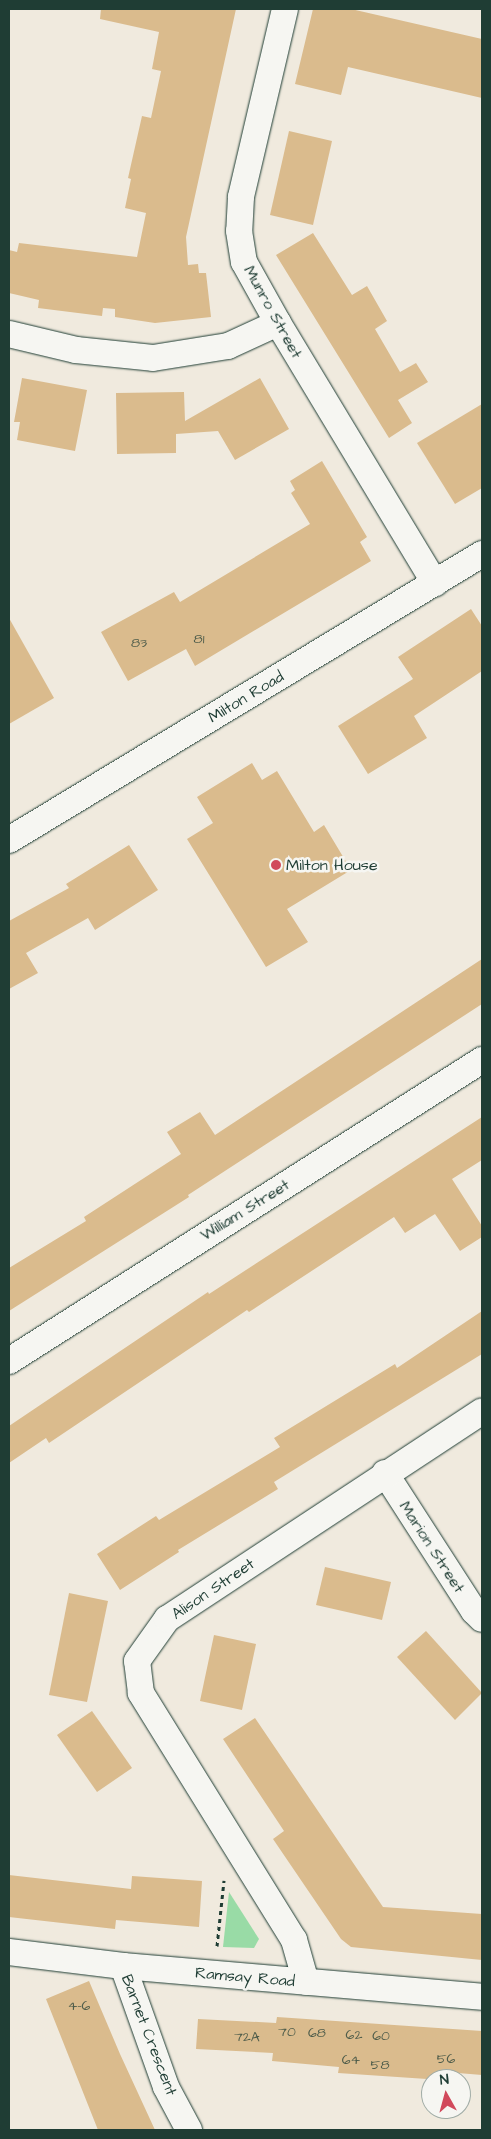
<!DOCTYPE html>
<html>
<head>
<meta charset="utf-8">
<style>
	body { margin:0 }
	#map { position:relative; width:491px; height:2139px; overflow:hidden; background:#f0eade; font-family:"Architects Daughter",sans-serif }
	div>[style] { position:absolute }
	.green>* { inset:0; background:#99dba6 }
	.building>* { inset:0; background:#dabb8d }
	.path>* { height:3px; margin-top:-1.5px; transform-origin:0; background:repeating-linear-gradient(90deg,#1f3d34 0 4px,transparent 0 8px) }
	.roads { filter:drop-shadow(0 0 1px #1f3d34) drop-shadow(0 0 1px #1f3d34) }
	.minor>* { height:26px; margin:-13px; padding:0 13px; transform-origin:13px; border-radius:13px; background:#f6f6f2 }
	.dots>* { width:14px; height:14px; translate:-50% -50%; box-sizing:border-box; border:2px solid #f6f6f2; border-radius:50% }
	span { translate:-50% -50%; white-space:nowrap; text-align:center; line-height:1.15; -webkit-text-stroke:5px #f6f6f2; paint-order:stroke }
	.number-label { font-size:14px; color:#4e5c4a }
	.number-label span { -webkit-text-stroke-width:0 }
	.street-label { font-size:16px; color:#1f3d34 }
	.poi-label { font-size:16px; color:#1f3d34 }
	.left { translate:0 -50%; text-align:left }
	.frame { position:absolute; inset:0; border:10px solid #1f3d34; pointer-events:none }
	.north { position:absolute; left:421px; top:2069px; width:50px; height:50px; box-sizing:border-box; background:#f6f6f2; border:1px solid #a0aca6; border-radius:50%; rotate:353deg; font-size:14px; font-weight:700; line-height:20px; text-align:center; color:#1f3d34 }
	.north::after { content:''; display:block; margin:auto; width:18px; height:22px; background:#d1495b; clip-path:polygon(50% 0,100% 100%,50% 72%,0 100%) }
</style>
</head>
<body>
<div id="map">
	<div class="green">
		<i style="clip-path:polygon(229px 1892px,259px 1939px,254px 1948px,223px 1947px)"></i>
	</div>
	<div class="building">
		<i style="clip-path:polygon(101px 9px,236px 9px,186px 237px,188px 265px,198px 264px,199px 273px,206px 273px,211px 317px,155px 323px,115px 317px,115px 309px,103px 308px,102px 316px,38px 308px,39px 300px,9px 293px,9px 250px,17px 252px,19px 243px,137px 257px,146px 213px,125px 208px,131px 179px,128px 178px,142px 116px,151px 118px,161px 71px,152px 69px,159px 32px,100px 19px)"></i>
		<i style="clip-path:polygon(313px 9px,351px 9px,482px 39px,482px 98px,348px 67px,341px 95px,295px 84px)"></i>
		<i style="clip-path:polygon(289px 131px,332px 141px,313px 225px,270px 215px)"></i>
		<i style="clip-path:polygon(313px 233px,352px 295px,367px 286px,387px 321px,375px 329px,400px 372px,416px 363px,428px 382px,398px 400px,412px 423px,389px 438px,276px 255px)"></i>
		<i style="clip-path:polygon(22px 378px,87px 390px,75px 451px,17px 440px,20px 422px,14px 422px)"></i>
		<i style="clip-path:polygon(260px 378px,289px 429px,235px 460px,218px 431px,176px 434px,176px 453px,117px 454px,116px 393px,184px 392px,185px 421px)"></i>
		<i style="clip-path:polygon(482px 404px,482px 488px,455px 504px,417px 443px)"></i>
		<i style="clip-path:polygon(322px 461px,367px 537px,360px 542px,371px 561px,195px 666px,186px 649px,128px 681px,101px 632px,174px 592px,180px 602px,310px 524px,291px 493px,295px 490px,290px 481px)"></i>
		<i style="clip-path:polygon(471px 609px,482px 626px,482px 671px,414px 716px,427px 738px,368px 774px,338px 726px,413px 679px,398px 657px)"></i>
		<i style="clip-path:polygon(9px 618px,54px 698px,9px 724px)"></i>
		<i style="clip-path:polygon(252px 763px,262px 780px,277px 771px,314px 832px,324px 825px,351px 870px,287px 909px,308px 942px,266px 967px,187px 839px,213px 823px,197px 797px)"></i>
		<i style="clip-path:polygon(129px 845px,158px 890px,95px 930px,88px 918px,26px 953px,38px 973px,9px 989px,9px 921px,69px 888px,66px 884px)"></i>
		<i style="clip-path:polygon(482px 959px,482px 1004px,188px 1195px,189px 1197px,9px 1311px,9px 1268px,86px 1221px,84px 1217px,181px 1154px,167px 1132px,200px 1112px,215px 1135px)"></i>
		<i style="clip-path:polygon(482px 1117px,482px 1160px,452px 1179px,482px 1226px,482px 1237px,460px 1251px,435px 1214px,405px 1233px,394px 1217px,249px 1312px,247px 1310px,49px 1443px,46px 1438px,9px 1463px,9px 1426px,208px 1292px,209px 1294px)"></i>
		<i style="clip-path:polygon(482px 1311px,482px 1354px,274px 1482px,278px 1489px,178px 1550px,179px 1552px,120px 1590px,97px 1554px,156px 1516px,159px 1520px,280px 1447px,274px 1438px,395px 1364px,397px 1368px)"></i>
		<i style="clip-path:polygon(325px 1567px,391px 1582px,382px 1620px,316px 1605px)"></i>
		<i style="clip-path:polygon(69px 1593px,108px 1601px,87px 1702px,49px 1695px)"></i>
		<i style="clip-path:polygon(426px 1631px,482px 1693px,455px 1720px,397px 1657px)"></i>
		<i style="clip-path:polygon(214px 1635px,256px 1644px,242px 1710px,200px 1701px)"></i>
		<i style="clip-path:polygon(92px 1711px,132px 1768px,97px 1792px,57px 1735px)"></i>
		<i style="clip-path:polygon(255px 1718px,383px 1907px,482px 1914px,482px 1960px,351px 1947px,341px 1939px,273px 1839px,284px 1831px,223px 1739px)"></i>
		<i style="clip-path:polygon(9px 1875px,131px 1889px,132px 1876px,202px 1881px,199px 1927px,116px 1920px,115px 1929px,9px 1917px)"></i>
		<i style="clip-path:polygon(89px 1981px,120px 2054px,155px 2130px,98px 2130px,46px 1999px)"></i>
		<i style="clip-path:polygon(277px 2017px,482px 2031px,482px 2075px,458px 2073px,458px 2079px,427px 2079px,338px 2073px,339px 2067px,272px 2061px,273px 2053px,196px 2049px,198px 2019px,276px 2023px)"></i>
	</div>
	<div class="path">
		<i style="left:217px;top:1946px;width:66px;rotate:-83.9deg"></i>
	</div>
	<div class="roads">
		<div class="minor">
			<i style="left:285px;top:9px;width:193px;rotate:103.2deg"></i>
			<i style="left:241px;top:197px;width:34px;rotate:93deg"></i>
			<i style="left:239px;top:231px;width:31px;rotate:81deg"></i>
			<i style="left:244px;top:262px;width:70px;rotate:60.9deg"></i>
			<i style="left:278px;top:323px;width:304px;rotate:58.9deg"></i>
			<i style="left:9px;top:334px;width:69px;rotate:13.4deg"></i>
			<i style="left:76px;top:350px;width:77px;rotate:5.9deg"></i>
			<i style="left:153px;top:358px;width:76px;rotate:-9.1deg"></i>
			<i style="left:228px;top:346px;width:55px;rotate:-24.7deg"></i>
			<i style="left:9px;top:840px;width:553px;rotate:-31.16deg"></i>
			<i style="left:9px;top:1361px;width:561px;rotate:-32.47deg"></i>
			<i style="left:385px;top:1473px;width:164px;rotate:57.2deg"></i>
			<i style="left:474px;top:1611px;width:11px;rotate:45deg"></i>
			<i style="left:9px;top:1952px;width:115px;rotate:7deg"></i>
			<i style="left:123px;top:1966px;width:360px;rotate:4.9deg"></i>
			<i style="left:123px;top:1966px;width:128px;rotate:70.4deg"></i>
			<i style="left:166px;top:2087px;width:49px;rotate:61.9deg"></i>
			<i style="left:306px;top:1982px;width:44px;rotate:-105.9deg"></i>
			<i style="left:294px;top:1940px;width:291px;rotate:-121.8deg"></i>
			<i style="left:141px;top:1693px;width:32px;rotate:-97deg"></i>
			<i style="left:137px;top:1661px;width:52px;rotate:-54.5deg"></i>
			<i style="left:167px;top:1619px;width:377px;rotate:-33.4deg"></i>
		</div>
	</div>
	<div class="dots">
		<i style="left:276px;top:865px;background:#d1495b"></i>
	</div>
	<div class="number-label">
		<span style="left:199px;top:639px">81</span>
		<span style="left:139px;top:643px">83</span>
		<span style="left:79px;top:2006px">4-6</span>
		<span style="left:287px;top:2032px">70</span>
		<span style="left:317px;top:2033px">68</span>
		<span style="left:354px;top:2035px">62</span>
		<span style="left:381px;top:2036px">60</span>
		<span style="left:247px;top:2037px">72A</span>
		<span style="left:446px;top:2059px">56</span>
		<span style="left:351px;top:2060px">64</span>
		<span style="left:380px;top:2065px">58</span>
	</div>
	<div class="street-label">
		<span style="left:273px;top:312px;rotate:61deg">Munro Street</span>
		<span style="left:246px;top:697px;rotate:-31deg">Milton Road</span>
		<span style="left:245px;top:1210px;rotate:-32deg">William Street</span>
		<span style="left:432px;top:1547px;rotate:57deg">Marion Street</span>
		<span style="left:213px;top:1589px;rotate:-34deg">Alison Street</span>
		<span style="left:245px;top:1977px;rotate:5deg">Ramsay Road</span>
		<span style="left:149px;top:2035px;rotate:69deg">Barnet Crescent</span>
	</div>
	<div class="poi-label">
		<span class="left" style="left:286px;top:865px">Milton House</span>
	</div>
	<div class="frame"></div>
	<div class="north">N</div>
</div>
</body>
</html>
